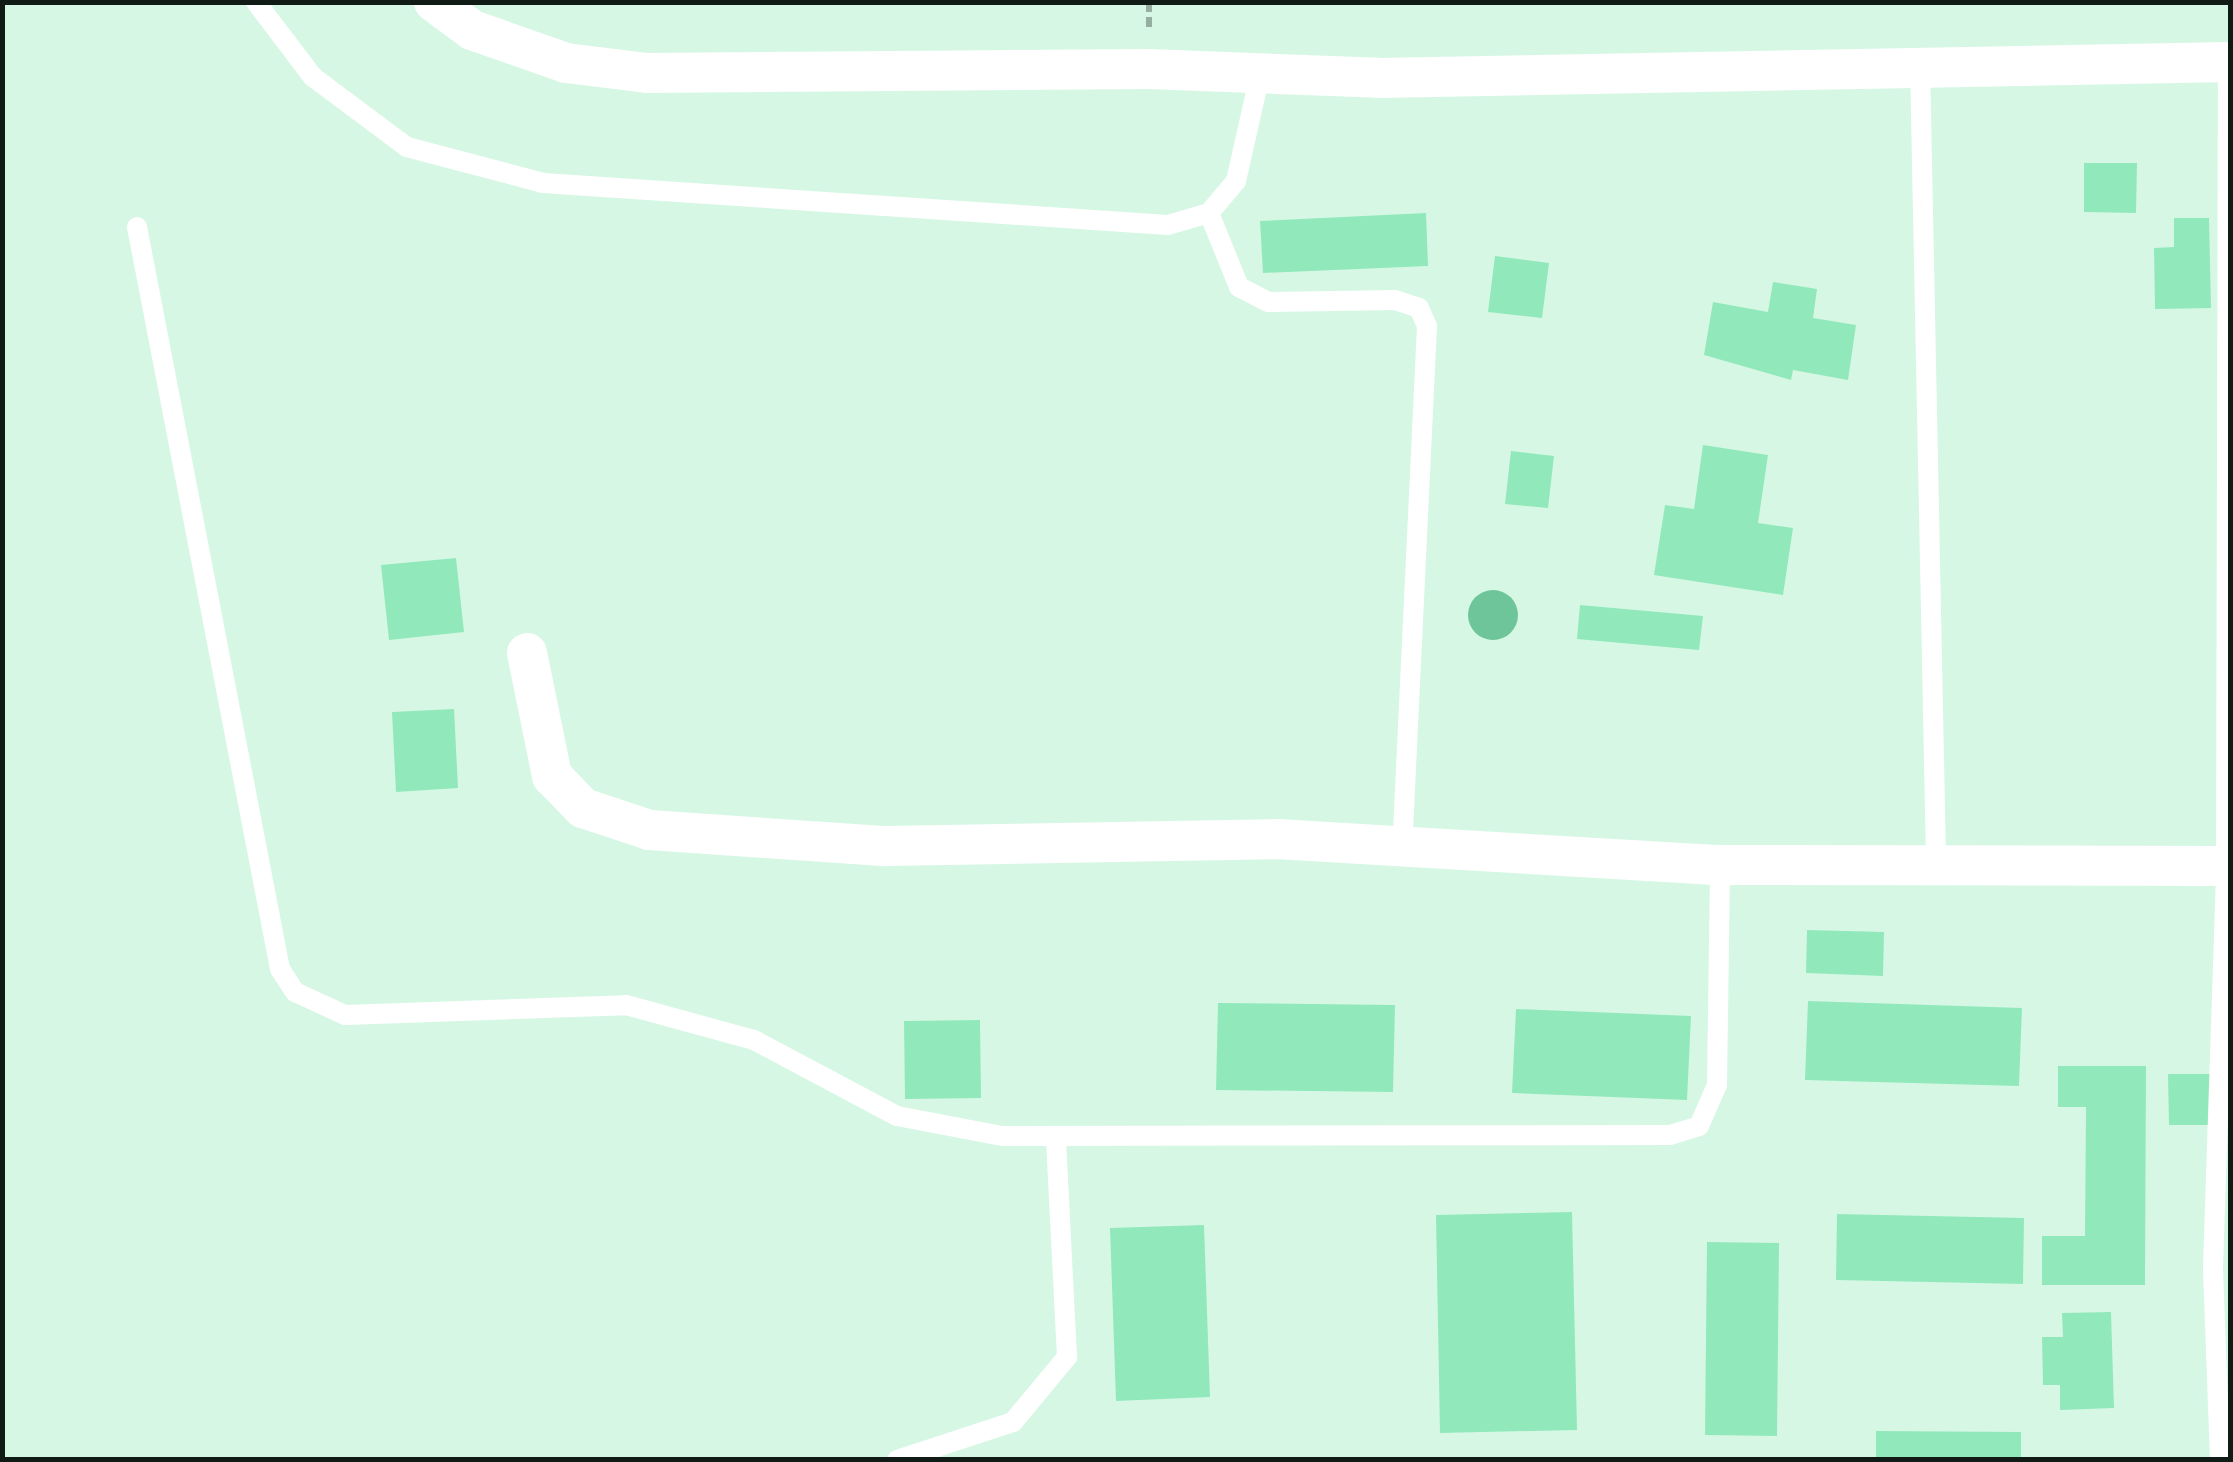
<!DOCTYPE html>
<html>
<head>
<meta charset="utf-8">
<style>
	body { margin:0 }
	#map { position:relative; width:2233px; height:1462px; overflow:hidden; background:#d7f7e5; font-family:Signika,sans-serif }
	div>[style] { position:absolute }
	.water>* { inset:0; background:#6dc599 }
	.round { border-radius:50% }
	.building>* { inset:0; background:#91e9bb }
	.path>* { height:6px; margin-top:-3px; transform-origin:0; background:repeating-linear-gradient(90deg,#95aea0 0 10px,transparent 0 15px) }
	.service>* { height:20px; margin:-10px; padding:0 10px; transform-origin:10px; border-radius:10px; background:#fff }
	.minor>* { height:40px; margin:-20px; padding:0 20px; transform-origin:20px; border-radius:20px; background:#fff }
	span { translate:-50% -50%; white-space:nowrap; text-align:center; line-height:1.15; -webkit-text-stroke:8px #fff; paint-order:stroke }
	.frame { position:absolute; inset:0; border:5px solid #101b15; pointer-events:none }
</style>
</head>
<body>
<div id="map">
	<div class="water">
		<i class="round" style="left:1468px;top:590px;width:50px;height:50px"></i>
	</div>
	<div class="building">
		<i style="clip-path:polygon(2084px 163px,2137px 163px,2136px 213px,2084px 212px)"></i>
		<i style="clip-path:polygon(1426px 213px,1428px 266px,1263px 273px,1260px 221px)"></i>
		<i style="clip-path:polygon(2174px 218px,2209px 218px,2211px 308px,2155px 309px,2154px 248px,2174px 247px)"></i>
		<i style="clip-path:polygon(1495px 256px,1549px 263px,1542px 318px,1488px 312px)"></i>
		<i style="clip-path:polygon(1773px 282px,1817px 289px,1813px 318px,1856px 325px,1848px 380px,1793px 370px,1791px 380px,1704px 355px,1713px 302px,1768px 312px)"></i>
		<i style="clip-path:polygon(1703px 445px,1768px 455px,1758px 523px,1793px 528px,1783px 595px,1654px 575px,1665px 505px,1694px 509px)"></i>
		<i style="clip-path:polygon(1511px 451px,1554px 456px,1548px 508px,1505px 504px)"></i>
		<i style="clip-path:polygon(456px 558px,464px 632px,389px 640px,381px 565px)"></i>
		<i style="clip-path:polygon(1580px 605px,1703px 616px,1699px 650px,1577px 639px)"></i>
		<i style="clip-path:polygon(454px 709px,458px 788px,396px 792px,392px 712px)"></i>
		<i style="clip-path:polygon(1807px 930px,1884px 932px,1883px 976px,1806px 973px)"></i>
		<i style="clip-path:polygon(1808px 1001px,2022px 1008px,2019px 1086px,1805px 1080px)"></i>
		<i style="clip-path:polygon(1218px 1003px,1395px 1005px,1393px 1092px,1216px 1090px)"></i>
		<i style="clip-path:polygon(1516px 1009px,1691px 1016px,1687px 1100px,1512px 1093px)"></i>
		<i style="clip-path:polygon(980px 1020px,981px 1098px,905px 1099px,904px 1021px)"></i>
		<i style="clip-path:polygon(2058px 1066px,2146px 1066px,2145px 1285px,2042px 1285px,2042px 1236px,2085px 1236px,2086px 1107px,2058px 1107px)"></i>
		<i style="clip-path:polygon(2168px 1074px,2210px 1074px,2211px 1125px,2169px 1125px)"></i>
		<i style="clip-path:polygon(1572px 1212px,1577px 1430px,1440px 1433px,1436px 1215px)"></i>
		<i style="clip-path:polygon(1837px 1214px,2024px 1218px,2023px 1284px,1836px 1280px)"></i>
		<i style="clip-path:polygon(1204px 1225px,1210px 1397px,1116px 1401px,1110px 1228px)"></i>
		<i style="clip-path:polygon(1707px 1242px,1779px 1243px,1777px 1436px,1705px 1435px)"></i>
		<i style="clip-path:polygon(2111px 1312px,2114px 1408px,2060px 1410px,2060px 1385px,2043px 1385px,2042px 1337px,2063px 1337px,2062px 1313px)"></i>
		<i style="clip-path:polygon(1876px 1431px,2021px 1432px,2021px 1460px,1876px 1460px)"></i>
	</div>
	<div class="path">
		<i style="left:1149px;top:2px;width:29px;rotate:90deg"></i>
	</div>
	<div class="service">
		<i style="left:256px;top:2px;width:94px;rotate:52.8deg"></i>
		<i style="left:313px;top:77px;width:117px;rotate:36.7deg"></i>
		<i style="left:407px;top:147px;width:141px;rotate:14.8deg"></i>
		<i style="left:543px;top:183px;width:626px;rotate:3.84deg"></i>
		<i style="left:1168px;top:225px;width:43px;rotate:-16.3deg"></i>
		<i style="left:1209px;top:213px;width:42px;rotate:-49.8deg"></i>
		<i style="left:1236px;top:181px;width:105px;rotate:-77.3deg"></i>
		<i style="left:1920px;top:63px;width:800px;rotate:88.85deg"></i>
		<i style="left:1209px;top:213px;width:80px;rotate:67.9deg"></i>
		<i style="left:1239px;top:287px;width:33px;rotate:27deg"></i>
		<i style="left:1268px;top:302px;width:127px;rotate:-0.9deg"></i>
		<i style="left:1395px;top:300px;width:25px;rotate:18deg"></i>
		<i style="left:1419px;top:308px;width:20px;rotate:66deg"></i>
		<i style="left:1427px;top:326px;width:528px;rotate:92.72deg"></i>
		<i style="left:137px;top:227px;width:756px;rotate:79.09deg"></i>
		<i style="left:280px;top:969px;width:27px;rotate:57deg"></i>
		<i style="left:295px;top:992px;width:55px;rotate:24.7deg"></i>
		<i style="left:345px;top:1015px;width:281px;rotate:-2deg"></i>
		<i style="left:626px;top:1005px;width:133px;rotate:15.3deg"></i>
		<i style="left:754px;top:1040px;width:162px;rotate:28deg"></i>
		<i style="left:897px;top:1116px;width:107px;rotate:10.8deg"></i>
		<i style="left:1002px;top:1136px;width:668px;rotate:-0.09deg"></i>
		<i style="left:1670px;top:1135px;width:30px;rotate:-17deg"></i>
		<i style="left:1699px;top:1126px;width:45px;rotate:-66.3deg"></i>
		<i style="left:1717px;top:1085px;width:220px;rotate:-89.2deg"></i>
		<i style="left:897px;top:1460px;width:122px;rotate:-18.1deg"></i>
		<i style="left:1013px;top:1422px;width:85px;rotate:-50.3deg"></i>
		<i style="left:1067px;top:1357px;width:217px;rotate:-92.9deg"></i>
		<i style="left:2220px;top:1460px;width:193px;rotate:-92.1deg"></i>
		<i style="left:2213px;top:1267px;width:401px;rotate:-88.1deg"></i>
		<i style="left:2226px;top:866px;width:804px;rotate:-89.86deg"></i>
	</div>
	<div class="minor">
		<i style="left:434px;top:2px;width:47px;rotate:36.4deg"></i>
		<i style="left:472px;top:30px;width:100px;rotate:19.3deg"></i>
		<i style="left:566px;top:63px;width:82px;rotate:7deg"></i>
		<i style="left:647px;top:73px;width:502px;rotate:-0.46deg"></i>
		<i style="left:1149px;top:69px;width:230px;rotate:2.2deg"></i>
		<i style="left:1379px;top:78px;width:851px;rotate:-1.08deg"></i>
		<i style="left:527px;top:653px;width:126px;rotate:78.5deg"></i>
		<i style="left:552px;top:776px;width:45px;rotate:45.9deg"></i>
		<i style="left:583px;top:808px;width:70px;rotate:18.4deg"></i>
		<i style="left:649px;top:830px;width:238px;rotate:3.9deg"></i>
		<i style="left:886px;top:846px;width:391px;rotate:-1deg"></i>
		<i style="left:1277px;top:839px;width:444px;rotate:3.4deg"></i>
		<i style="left:1720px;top:865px;width:510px;rotate:0.11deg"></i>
	</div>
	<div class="frame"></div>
</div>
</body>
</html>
